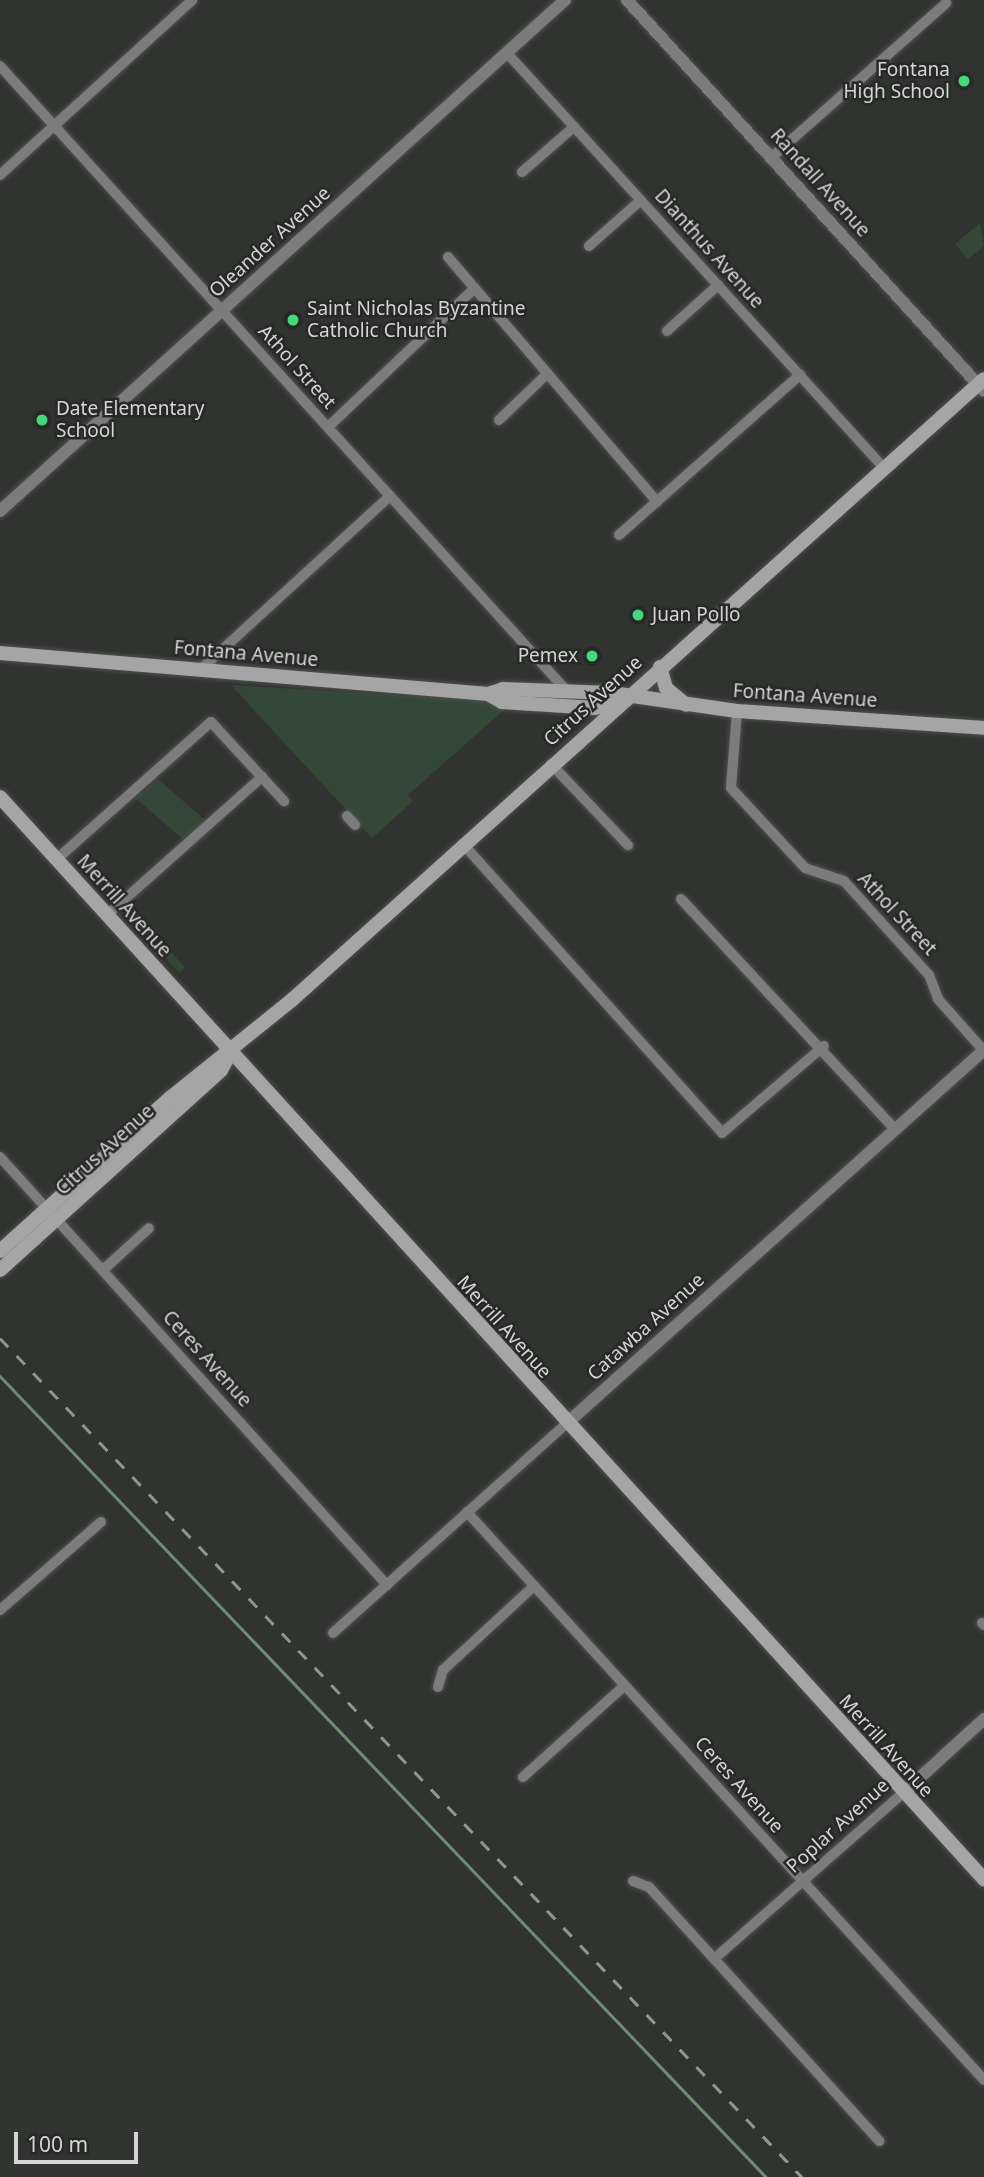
<!DOCTYPE html>
<html>
<head>
<meta charset="utf-8">
<style>
	body { margin:0 }
	#map { position:relative; width:984px; height:2177px; overflow:hidden; background:#313331; font-family:"Noto Sans",sans-serif }
	div>[style] { position:absolute }
	.green>* { inset:0; background:#344838 }
	.stream>* { height:2.5px; margin:-1.25px; padding:0 1.25px; transform-origin:1.25px; border-radius:1.25px; background:#718b77 }
	.roads { filter:drop-shadow(0 0 2px #4e504e) drop-shadow(0 0 2px #4e504e) }
	.minor>* { height:10px; margin:-5px; padding:0 5px; transform-origin:5px; border-radius:5px; background:#7b7c7b }
	.tertiary>* { height:12px; margin:-6px; padding:0 6px; transform-origin:6px; border-radius:6px; background:#7b7c7b }
	.secondary>* { height:14px; margin:-7px; padding:0 7px; transform-origin:7px; border-radius:7px; background:#a4a5a4 }
	.rail>* { height:2.5px; margin-top:-1.25px; transform-origin:0; background:repeating-linear-gradient(90deg,#939593 0 12px,transparent 0 24px) }
	.dots>* { width:19px; height:19px; translate:-50% -50%; box-sizing:border-box; border:4px solid #272927; border-radius:50% }
	span { translate:-50% -50%; white-space:nowrap; text-align:center; line-height:1.15; -webkit-text-stroke:5px #272927; paint-order:stroke }
	.poi-label { font-size:19px; color:#d4d5d4 }
	.right { translate:-100% -50%; text-align:right }
	.left { translate:0 -50%; text-align:left }
	.street-label { font-size:19px; color:#d4d5d4 }
	.scale { position:absolute; left:14px; top:2132px; width:124px; height:32px; box-sizing:border-box; border:4px solid #d4d5d4; border-top:0; padding-left:9px; font-size:21px; line-height:24px; white-space:nowrap; color:#d4d5d4; -webkit-text-stroke:5px #272927; paint-order:stroke }
</style>
</head>
<body>
<div id="map">
	<div class="green">
		<i style="clip-path:polygon(980px 223px,984px 246px,968px 259px,955px 244px)"></i>
		<i style="clip-path:polygon(231px 685px,495px 701px,506px 708px,408px 795px,413px 801px,372px 838px)"></i>
		<i style="clip-path:polygon(158px 779px,205px 820px,183px 839px,135px 798px)"></i>
		<i style="clip-path:polygon(128px 903px,185px 968px,179px 973px,122px 909px)"></i>
	</div>
	<div class="stream">
		<i style="left:0;top:1376px;width:1108px;rotate:46.28deg"></i>
	</div>
	<div class="roads">
		<div class="minor">
			<i style="left:507px;top:53px;width:561px;rotate:47.75deg"></i>
			<i style="left:0;top:66px;width:844px;rotate:47.79deg"></i>
			<i style="left:771px;top:158px;width:234px;rotate:-41.5deg"></i>
			<i style="left:522px;top:172px;width:69px;rotate:-40.9deg"></i>
			<i style="left:0;top:175px;width:260px;rotate:-42.3deg"></i>
			<i style="left:589px;top:246px;width:69px;rotate:-41.5deg"></i>
			<i style="left:448px;top:257px;width:322px;rotate:49.5deg"></i>
			<i style="left:667px;top:331px;width:69px;rotate:-42deg"></i>
			<i style="left:499px;top:420px;width:65px;rotate:-43.8deg"></i>
			<i style="left:328px;top:427px;width:202px;rotate:-43.4deg"></i>
			<i style="left:619px;top:535px;width:242px;rotate:-41.5deg"></i>
			<i style="left:200px;top:670px;width:258px;rotate:-42.5deg"></i>
			<i style="left:737px;top:711px;width:77px;rotate:94.5deg"></i>
			<i style="left:731px;top:788px;width:109px;rotate:47.2deg"></i>
			<i style="left:805px;top:868px;width:41px;rotate:18.4deg"></i>
			<i style="left:844px;top:881px;width:127px;rotate:47.9deg"></i>
			<i style="left:929px;top:975px;width:26px;rotate:69deg"></i>
			<i style="left:938px;top:999px;width:69px;rotate:48.5deg"></i>
			<i style="left:551px;top:764px;width:112px;rotate:46.5deg"></i>
			<i style="left:347px;top:816px;width:12px;rotate:48deg"></i>
			<i style="left:463px;top:844px;width:388px;rotate:48.1deg"></i>
			<i style="left:722px;top:1133px;width:134px;rotate:-40.5deg"></i>
			<i style="left:57px;top:859px;width:206px;rotate:-41.7deg"></i>
			<i style="left:211px;top:722px;width:108px;rotate:47.3deg"></i>
			<i style="left:681px;top:899px;width:314px;rotate:47.1deg"></i>
			<i style="left:107px;top:915px;width:208px;rotate:-41.7deg"></i>
			<i style="left:0;top:1157px;width:577px;rotate:47.88deg"></i>
			<i style="left:103px;top:1270px;width:62px;rotate:-42.4deg"></i>
			<i style="left:467px;top:1512px;width:768px;rotate:47.69deg"></i>
			<i style="left:0;top:1610px;width:134px;rotate:-41.1deg"></i>
			<i style="left:982px;top:1623px;width:3px;rotate:45deg"></i>
			<i style="left:333px;top:1633px;width:313px;rotate:-41.9deg"></i>
			<i style="left:438px;top:1687px;width:18px;rotate:-74deg"></i>
			<i style="left:443px;top:1670px;width:124px;rotate:-42.7deg"></i>
			<i style="left:523px;top:1777px;width:137px;rotate:-42deg"></i>
			<i style="left:633px;top:1881px;width:17px;rotate:21deg"></i>
			<i style="left:649px;top:1887px;width:343px;rotate:47.8deg"></i>
			<i style="left:714px;top:1959px;width:252px;rotate:-41.3deg"></i>
		</div>
		<div class="tertiary">
			<i style="left:627px;top:0;width:529px;rotate:47.6deg"></i>
			<i style="left:0;top:511px;width:762px;rotate:-42.13deg"></i>
			<i style="left:566px;top:1424px;width:561px;rotate:-41.82deg"></i>
			<i style="left:903px;top:1793px;width:110px;rotate:-42.4deg"></i>
		</div>
		<div class="secondary">
			<i style="left:0;top:653px;width:490px;rotate:4.8deg"></i>
			<i style="left:488px;top:694px;width:16px;rotate:-18deg"></i>
			<i style="left:503px;top:689px;width:109px;rotate:2.1deg"></i>
			<i style="left:612px;top:693px;width:126px;rotate:8.2deg"></i>
			<i style="left:737px;top:711px;width:248px;rotate:3.9deg"></i>
			<i style="left:660px;top:667px;width:22px;rotate:74deg"></i>
			<i style="left:666px;top:688px;width:26px;rotate:40deg"></i>
			<i style="left:488px;top:694px;width:16px;rotate:30deg"></i>
			<i style="left:502px;top:702px;width:93px;rotate:3.7deg"></i>
			<i style="left:595px;top:708px;width:26px;rotate:-16deg"></i>
			<i style="left:0;top:797px;width:1463px;rotate:47.72deg"></i>
			<i style="left:0;top:1251px;width:229px;rotate:-42deg"></i>
			<i style="left:170px;top:1098px;width:158px;rotate:-38.8deg"></i>
			<i style="left:293px;top:999px;width:928px;rotate:-41.9deg"></i>
			<i style="left:0;top:1270px;width:298px;rotate:-42.1deg"></i>
			<i style="left:221px;top:1070px;width:18px;rotate:-61deg"></i>
		</div>
	</div>
	<div class="rail">
		<i style="left:0;top:1338px;width:1161px;rotate:46.29deg"></i>
	</div>
	<div class="dots">
		<i style="left:964px;top:81px;background:#44d77b"></i>
		<i style="left:293px;top:320px;background:#44d77b"></i>
		<i style="left:42px;top:420px;background:#44d77b"></i>
		<i style="left:638px;top:615px;background:#44d77b"></i>
		<i style="left:592px;top:656px;background:#44d77b"></i>
	</div>
	<div class="poi-label">
		<span class="right" style="left:950px;top:81px">Fontana<br>High School</span>
		<span class="left" style="left:307px;top:320px">Saint Nicholas Byzantine<br>Catholic Church</span>
		<span class="left" style="left:56px;top:420px">Date Elementary<br>School</span>
		<span class="left" style="left:652px;top:615px">Juan Pollo</span>
		<span class="right" style="left:578px;top:656px">Pemex</span>
	</div>
	<div class="street-label">
		<span style="left:820px;top:183px;rotate:48deg">Randall Avenue</span>
		<span style="left:270px;top:242px;rotate:-42deg">Oleander Avenue</span>
		<span style="left:709px;top:249px;rotate:48deg">Dianthus Avenue</span>
		<span style="left:297px;top:367px;rotate:48deg">Athol Street</span>
		<span style="left:246px;top:654px;rotate:5deg">Fontana Avenue</span>
		<span style="left:805px;top:696px;rotate:4deg">Fontana Avenue</span>
		<span style="left:593px;top:701px;rotate:-42deg">Citrus Avenue</span>
		<span style="left:124px;top:906px;rotate:48deg">Merrill Avenue</span>
		<span style="left:897px;top:914px;rotate:47deg">Athol Street</span>
		<span style="left:105px;top:1150px;rotate:-42deg">Citrus Avenue</span>
		<span style="left:504px;top:1327px;rotate:48deg">Merrill Avenue</span>
		<span style="left:646px;top:1327px;rotate:-42deg">Catawba Avenue</span>
		<span style="left:207px;top:1359px;rotate:48deg">Ceres Avenue</span>
		<span style="left:886px;top:1746px;rotate:48deg">Merrill Avenue</span>
		<span style="left:739px;top:1785px;rotate:48deg">Ceres Avenue</span>
		<span style="left:838px;top:1826px;rotate:-42deg">Poplar Avenue</span>
	</div>
	<div class="scale">100 m</div>
</div>
</body>
</html>
